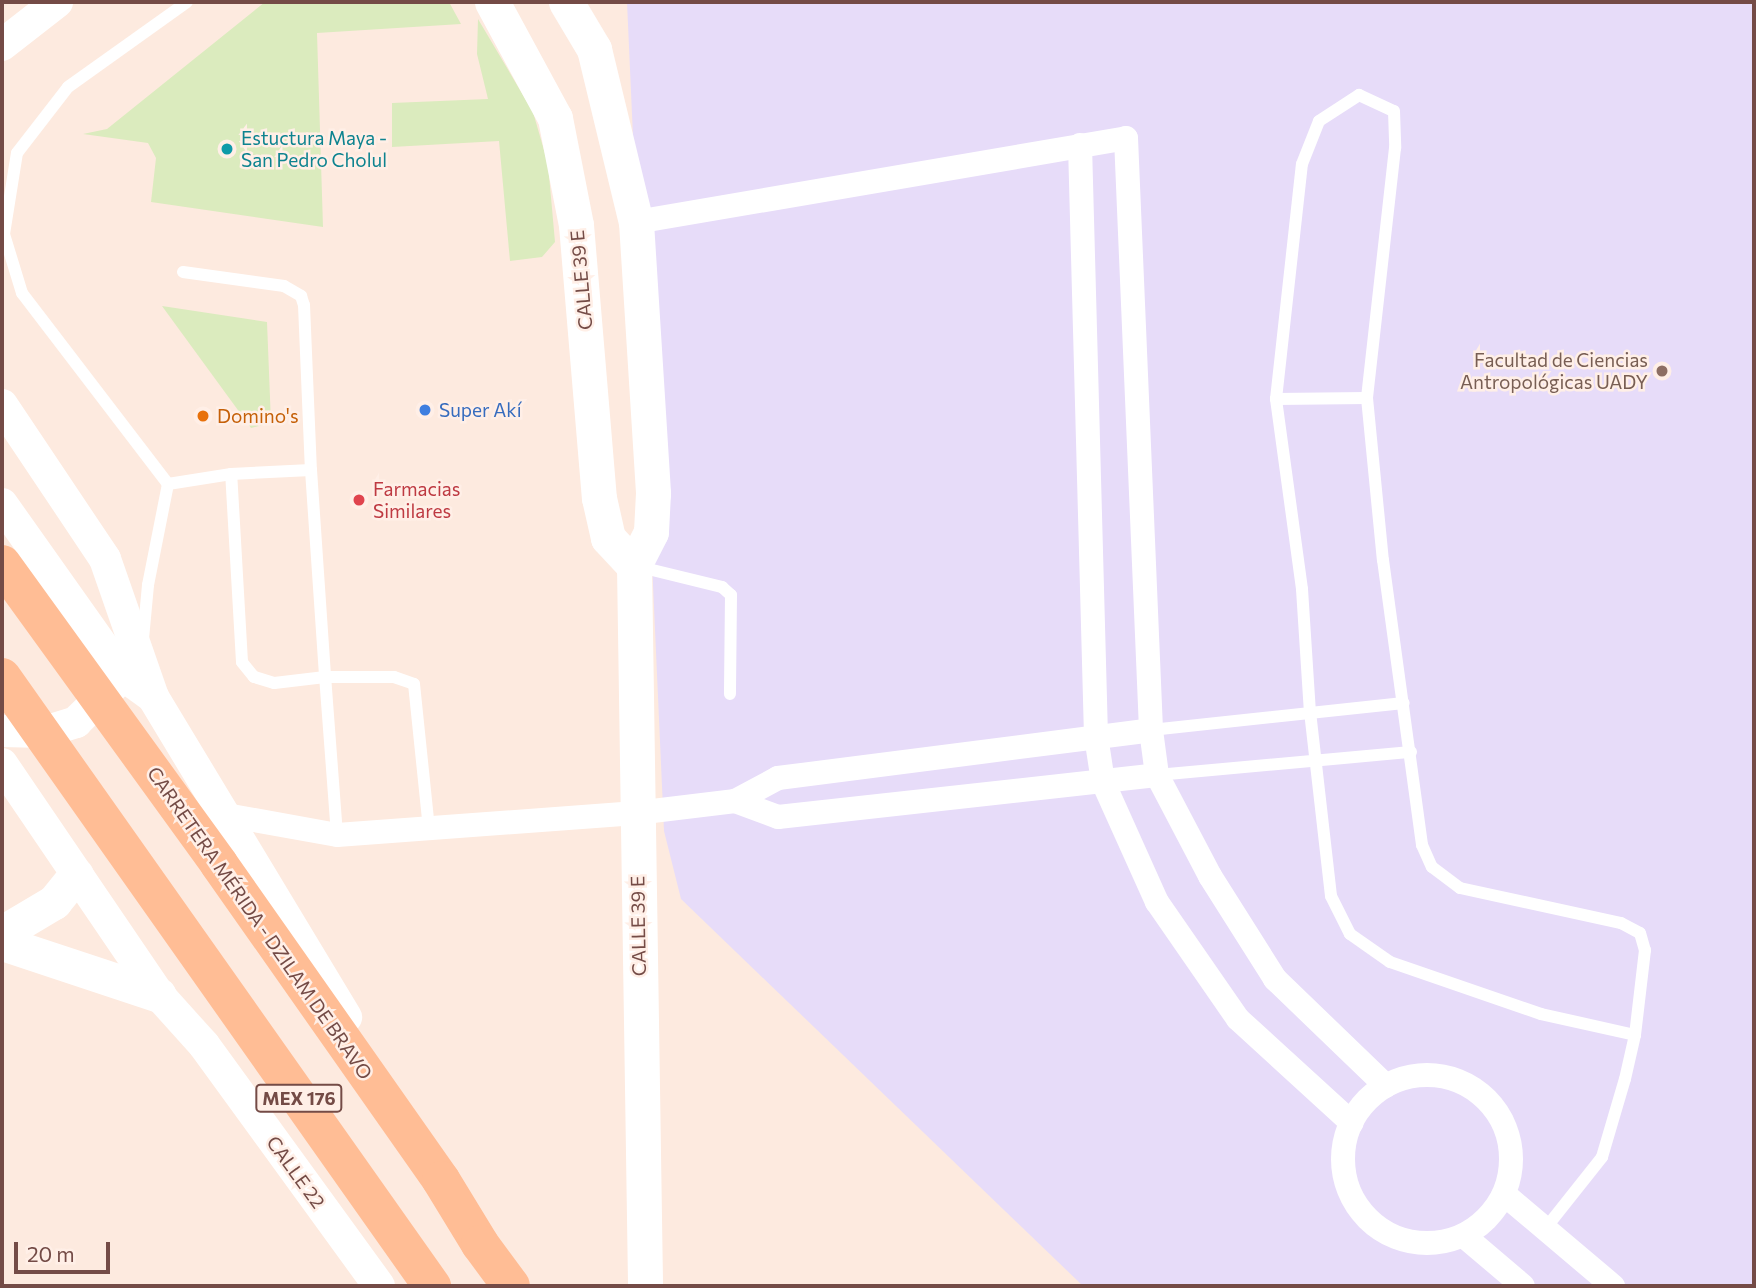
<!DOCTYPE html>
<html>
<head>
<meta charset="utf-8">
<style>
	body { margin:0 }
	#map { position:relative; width:1756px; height:1288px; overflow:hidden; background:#fdeadf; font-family:Commissioner,sans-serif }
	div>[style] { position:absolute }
	.education>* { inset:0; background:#e7dcf9 }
	.green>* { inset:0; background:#dbebbe }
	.service>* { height:12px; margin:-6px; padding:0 6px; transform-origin:6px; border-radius:6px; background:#fff }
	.minor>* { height:24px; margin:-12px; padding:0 12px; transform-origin:12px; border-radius:12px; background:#fff }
	.minor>.ring { margin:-12px; padding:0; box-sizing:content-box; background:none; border:24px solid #fff; border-radius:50% }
	.tertiary>* { height:32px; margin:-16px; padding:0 16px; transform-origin:16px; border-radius:16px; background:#fff }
	.secondary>* { height:35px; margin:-17.5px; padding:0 17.5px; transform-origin:17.5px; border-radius:17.5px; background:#fff }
	.primary>* { height:38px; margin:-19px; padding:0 19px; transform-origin:19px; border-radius:19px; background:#ffbd95 }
	.dots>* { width:19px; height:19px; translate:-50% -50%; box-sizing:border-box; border:4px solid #ffefe7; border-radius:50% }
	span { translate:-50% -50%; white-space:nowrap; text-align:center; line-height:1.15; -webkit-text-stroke:5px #ffefe7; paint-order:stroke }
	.shield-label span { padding:2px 5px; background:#ffefe7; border:2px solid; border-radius:5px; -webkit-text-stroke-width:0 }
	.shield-label { font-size:18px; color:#744b46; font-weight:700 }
	.culture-label { font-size:19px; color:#0d838f }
	.left { translate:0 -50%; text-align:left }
	.street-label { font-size:19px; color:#744b46 }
	.education-label { font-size:19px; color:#785e54 }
	.right { translate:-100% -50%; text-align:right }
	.shop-label { font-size:19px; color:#366cbe }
	.food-label { font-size:19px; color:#c56008 }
	.health-label { font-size:19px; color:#be3a42 }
	.frame { position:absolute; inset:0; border:4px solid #744b46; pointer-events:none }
	.scale { position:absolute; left:14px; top:1242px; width:96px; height:32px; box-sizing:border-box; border:4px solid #744b46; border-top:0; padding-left:9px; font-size:21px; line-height:24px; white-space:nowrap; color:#744b46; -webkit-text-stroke:5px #ffefe7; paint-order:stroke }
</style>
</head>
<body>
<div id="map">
	<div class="education">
		<i style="clip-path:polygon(627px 2px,1754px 2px,1754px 1286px,1083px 1286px,681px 899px,664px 831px)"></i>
	</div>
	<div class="green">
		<i style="clip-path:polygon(265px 2px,449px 2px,461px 24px,317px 33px,323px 227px,151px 202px,156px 158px,148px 143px,83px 134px,107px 129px)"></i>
		<i style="clip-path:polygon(478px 19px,533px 112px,548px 164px,555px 242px,542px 257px,510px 261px,499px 141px,392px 147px,392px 103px,488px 99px,477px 54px)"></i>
		<i style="clip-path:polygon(162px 306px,267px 322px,271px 423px,251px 428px)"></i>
	</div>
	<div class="service">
		<i style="left:1359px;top:95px;width:38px;rotate:25deg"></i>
		<i style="left:1394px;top:111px;width:37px;rotate:88deg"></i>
		<i style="left:1395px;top:148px;width:252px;rotate:96.4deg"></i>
		<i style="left:1367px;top:398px;width:163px;rotate:84.4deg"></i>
		<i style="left:1383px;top:560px;width:288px;rotate:82.2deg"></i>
		<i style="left:1422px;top:845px;width:24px;rotate:66deg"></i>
		<i style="left:1432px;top:867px;width:35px;rotate:37deg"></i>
		<i style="left:1460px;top:888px;width:165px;rotate:12.3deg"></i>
		<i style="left:1621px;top:923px;width:21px;rotate:28deg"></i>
		<i style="left:1640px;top:933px;width:18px;rotate:74deg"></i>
		<i style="left:1645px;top:950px;width:86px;rotate:96.7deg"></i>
		<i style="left:1635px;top:1035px;width:96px;rotate:-167.4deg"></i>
		<i style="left:1541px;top:1014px;width:160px;rotate:-161deg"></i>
		<i style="left:1390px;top:962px;width:49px;rotate:-145deg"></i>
		<i style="left:1350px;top:934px;width:42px;rotate:-116.6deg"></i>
		<i style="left:1331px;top:896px;width:184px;rotate:-96.5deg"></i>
		<i style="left:1310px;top:713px;width:124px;rotate:-93.7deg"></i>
		<i style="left:1302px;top:589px;width:192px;rotate:-97.8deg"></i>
		<i style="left:1276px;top:399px;width:236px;rotate:-83.7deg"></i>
		<i style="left:1302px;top:164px;width:46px;rotate:-68.4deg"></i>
		<i style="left:1319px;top:121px;width:48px;rotate:-33deg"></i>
		<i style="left:183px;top:272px;width:102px;rotate:7.9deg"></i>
		<i style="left:284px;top:286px;width:20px;rotate:30deg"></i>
		<i style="left:301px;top:296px;width:9px;rotate:72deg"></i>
		<i style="left:304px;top:305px;width:165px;rotate:87.6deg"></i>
		<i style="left:1276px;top:399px;width:91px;rotate:-0.6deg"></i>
		<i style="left:168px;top:484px;width:64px;rotate:-9deg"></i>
		<i style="left:231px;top:474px;width:80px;rotate:-2.9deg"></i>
		<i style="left:311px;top:470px;width:207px;rotate:86.1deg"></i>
		<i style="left:325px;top:677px;width:51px;rotate:173.3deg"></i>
		<i style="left:274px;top:683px;width:21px;rotate:-163deg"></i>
		<i style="left:254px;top:677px;width:19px;rotate:-129deg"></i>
		<i style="left:242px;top:662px;width:188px;rotate:-93.3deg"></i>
		<i style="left:168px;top:484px;width:240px;rotate:-127.4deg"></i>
		<i style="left:22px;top:293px;width:62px;rotate:-107deg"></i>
		<i style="left:4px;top:234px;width:82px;rotate:-80.9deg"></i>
		<i style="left:17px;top:153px;width:83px;rotate:-52.3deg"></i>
		<i style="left:68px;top:87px;width:146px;rotate:-35.5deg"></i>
		<i style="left:636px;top:566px;width:89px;rotate:13.7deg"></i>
		<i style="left:722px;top:587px;width:12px;rotate:42deg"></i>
		<i style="left:731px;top:595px;width:99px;rotate:90.6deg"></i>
		<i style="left:143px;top:639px;width:54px;rotate:-84.7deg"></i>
		<i style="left:148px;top:585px;width:103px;rotate:-78.8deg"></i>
		<i style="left:1151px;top:730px;width:254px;rotate:-6.1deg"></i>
		<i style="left:1157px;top:775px;width:255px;rotate:-5.2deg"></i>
		<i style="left:337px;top:835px;width:158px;rotate:-94.3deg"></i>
		<i style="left:325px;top:677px;width:69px"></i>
		<i style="left:394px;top:677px;width:21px;rotate:19deg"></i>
		<i style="left:414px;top:684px;width:147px;rotate:84.1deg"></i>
		<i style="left:1545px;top:1229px;width:92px;rotate:-51.6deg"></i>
		<i style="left:1602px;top:1157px;width:81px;rotate:-73.6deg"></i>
		<i style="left:1625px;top:1079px;width:45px;rotate:-77.2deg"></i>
	</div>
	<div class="minor">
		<i style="left:1080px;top:145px;width:591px;rotate:88.45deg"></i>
		<i style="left:1096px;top:736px;width:47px;rotate:81.3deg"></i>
		<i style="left:1103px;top:782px;width:132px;rotate:65.8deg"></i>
		<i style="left:1157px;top:902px;width:142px;rotate:55.3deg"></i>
		<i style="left:1238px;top:1019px;width:154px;rotate:42.4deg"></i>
		<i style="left:636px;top:222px;width:497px;rotate:-9.7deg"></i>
		<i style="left:1126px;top:138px;width:593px;rotate:87.58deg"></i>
		<i style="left:1151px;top:730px;width:45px;rotate:82.4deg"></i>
		<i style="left:1157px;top:775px;width:114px;rotate:62.3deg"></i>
		<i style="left:1210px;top:876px;width:122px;rotate:57.7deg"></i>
		<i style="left:1275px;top:979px;width:154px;rotate:43.9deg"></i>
		<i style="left:735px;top:801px;width:46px;rotate:20.4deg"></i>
		<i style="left:778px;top:817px;width:381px;rotate:-6.3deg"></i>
		<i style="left:226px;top:815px;width:113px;rotate:10.2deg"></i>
		<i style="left:337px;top:835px;width:300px;rotate:-4.2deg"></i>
		<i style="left:636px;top:813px;width:100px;rotate:-6.9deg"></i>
		<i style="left:735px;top:801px;width:49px;rotate:-28.1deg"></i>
		<i style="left:778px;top:778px;width:376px;rotate:-7.3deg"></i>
		<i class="ring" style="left:1343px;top:1075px;width:144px;height:144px"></i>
		<i style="left:1504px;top:1194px;width:143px;rotate:40.2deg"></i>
		<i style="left:1464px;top:1236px;width:77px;rotate:40.3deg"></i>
	</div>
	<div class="tertiary">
		<i style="left:2px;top:45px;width:70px;rotate:-38deg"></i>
		<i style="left:2px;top:405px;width:185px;rotate:56.2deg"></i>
		<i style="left:105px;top:559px;width:146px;rotate:70.8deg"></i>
		<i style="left:153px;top:697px;width:374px;rotate:58.9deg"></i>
		<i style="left:2px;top:504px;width:211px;rotate:54.7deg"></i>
		<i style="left:124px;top:676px;width:36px;rotate:36deg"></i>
		<i style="left:2px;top:731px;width:42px;rotate:1.4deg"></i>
		<i style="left:44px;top:732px;width:34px;rotate:-17deg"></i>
		<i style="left:76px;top:722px;width:56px;rotate:-44.3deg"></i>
		<i style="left:2px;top:764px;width:279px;rotate:55.8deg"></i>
		<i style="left:159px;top:995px;width:67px;rotate:48deg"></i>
		<i style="left:204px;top:1045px;width:298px;rotate:54deg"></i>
	</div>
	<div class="secondary">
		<i style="left:492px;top:2px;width:132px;rotate:61.5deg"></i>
		<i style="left:555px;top:118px;width:109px;rotate:78.9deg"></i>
		<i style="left:576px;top:225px;width:274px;rotate:85.2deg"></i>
		<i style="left:599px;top:498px;width:41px;rotate:77.3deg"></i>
		<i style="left:608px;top:538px;width:38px;rotate:47deg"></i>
		<i style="left:566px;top:2px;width:55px;rotate:59.2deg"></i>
		<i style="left:594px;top:49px;width:178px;rotate:76.4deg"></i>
		<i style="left:636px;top:222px;width:272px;rotate:86.4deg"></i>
		<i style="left:653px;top:493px;width:39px;rotate:93deg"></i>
		<i style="left:651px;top:532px;width:38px;rotate:117deg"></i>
		<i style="left:634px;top:566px;width:720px;rotate:89.12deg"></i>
		<i style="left:2px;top:933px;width:61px;rotate:-30.8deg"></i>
		<i style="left:54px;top:902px;width:35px;rotate:-51deg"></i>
		<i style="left:2px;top:943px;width:165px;rotate:18.3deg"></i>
	</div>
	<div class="primary">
		<i style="left:2px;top:564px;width:370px;rotate:54.1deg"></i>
		<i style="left:219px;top:864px;width:386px;rotate:54.9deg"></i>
		<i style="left:441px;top:1180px;width:75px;rotate:58.6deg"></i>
		<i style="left:480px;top:1244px;width:52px;rotate:53.6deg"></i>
		<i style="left:2px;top:677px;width:746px;rotate:54.78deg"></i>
	</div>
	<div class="dots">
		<i style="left:227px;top:149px;background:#0f9aa8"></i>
		<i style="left:1662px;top:371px;background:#8d6e63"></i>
		<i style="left:425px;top:410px;background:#3f7fe0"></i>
		<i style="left:203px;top:416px;background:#e8710a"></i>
		<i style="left:359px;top:500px;background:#e0444e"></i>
	</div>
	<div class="shield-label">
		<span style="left:299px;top:1098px">MEX 176</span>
	</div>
	<div class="culture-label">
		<span class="left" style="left:241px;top:149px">Estuctura Maya -<br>San Pedro Cholul</span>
	</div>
	<div class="street-label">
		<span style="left:581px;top:280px;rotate:-95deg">CALLE 39 E</span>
		<span style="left:260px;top:923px;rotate:55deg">CARRETERA MÉRIDA - DZILAM DE BRAVO</span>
		<span style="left:638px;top:926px;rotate:-91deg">CALLE 39 E</span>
		<span style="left:296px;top:1172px;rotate:54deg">CALLE 22</span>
	</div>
	<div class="education-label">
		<span class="right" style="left:1648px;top:371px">Facultad de Ciencias<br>Antropológicas UADY</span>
	</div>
	<div class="shop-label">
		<span class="left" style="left:439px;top:410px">Super Akí</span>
	</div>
	<div class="food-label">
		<span class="left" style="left:217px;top:416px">Domino's</span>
	</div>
	<div class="health-label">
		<span class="left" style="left:373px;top:500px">Farmacias<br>Similares</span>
	</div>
	<div class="frame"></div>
	<div class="scale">20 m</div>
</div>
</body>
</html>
